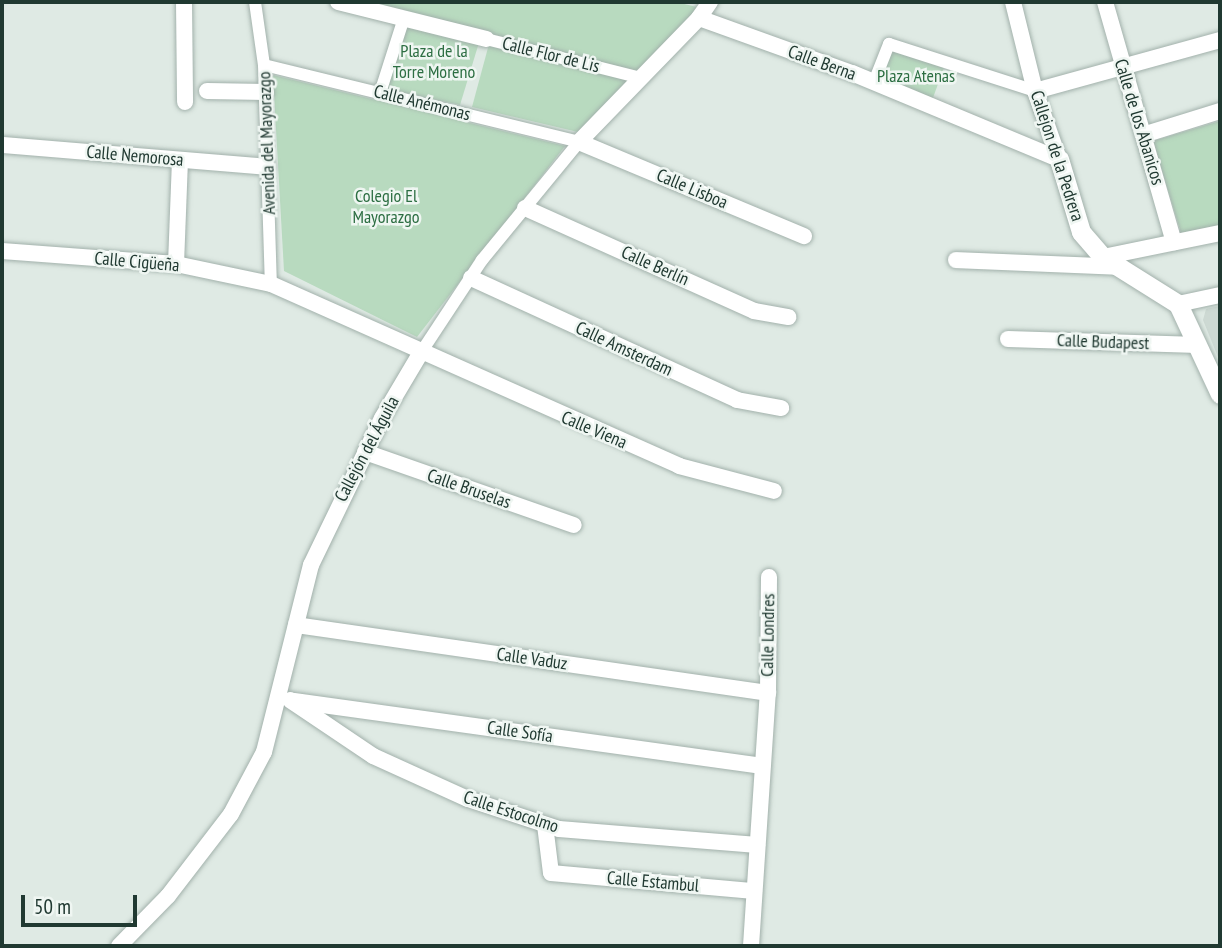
<!DOCTYPE html>
<html>
<head>
<meta charset="utf-8">
<style>
	body { margin:0 }
	#map { position:relative; width:1222px; height:948px; overflow:hidden; background:#dfeae4; font-family:"PT Sans Narrow",sans-serif }
	div>[style] { position:absolute }
	.built>* { inset:0; background:#cdd9d3 }
	.green>* { inset:0; background:#b8dabf }
	.roads { filter:drop-shadow(0 0 2px #a2b1ab) drop-shadow(0 0 2px #a2b1ab) }
	.pedestrian>* { height:12px; margin:-6px; padding:0 6px; transform-origin:6px; border-radius:6px; background:#fff }
	.minor>* { height:16px; margin:-8px; padding:0 8px; transform-origin:8px; border-radius:8px; background:#fff }
	.tertiary>* { height:19px; margin:-9.5px; padding:0 9.5px; transform-origin:9.5px; border-radius:9.5px; background:#fff }
	span { translate:-50% -50%; white-space:nowrap; text-align:center; line-height:1.15; -webkit-text-stroke:5px #eff6f2; paint-order:stroke }
	.park-label { font-size:18px; color:#2c6e42 }
	.street-label { font-size:18px; color:#203931 }
	.frame { position:absolute; inset:0; border:4px solid #203931; pointer-events:none }
	.scale { position:absolute; left:21px; top:895px; width:116px; height:32px; box-sizing:border-box; border:4px solid #203931; border-top:0; padding-left:9px; font-size:21px; line-height:24px; white-space:nowrap; color:#203931; -webkit-text-stroke:5px #eff6f2; paint-order:stroke }
</style>
</head>
<body>
<div id="map">
	<div class="built">
		<i style="clip-path:polygon(1220px 306px,1220px 362px,1203px 320px,1206px 309px)"></i>
	</div>
	<div class="green">
		<i style="clip-path:polygon(366px 2px,676px 2px,701px 8px,640px 72px)"></i>
		<i style="clip-path:polygon(408px 19px,481px 36px,460px 105px,387px 89px)"></i>
		<i style="clip-path:polygon(489px 44px,631px 80px,578px 132px,472px 107px)"></i>
		<i style="clip-path:polygon(889px 44px,946px 62px,930px 106px,874px 82px)"></i>
		<i style="clip-path:polygon(273px 75px,565px 146px,417px 337px,284px 271px)"></i>
		<i style="clip-path:polygon(1220px 121px,1220px 225px,1181px 233px,1153px 141px)"></i>
	</div>
	<div class="roads">
		<div class="pedestrian">
			<i style="left:255px;top:2px;width:64px;rotate:81.9deg"></i>
			<i style="left:264px;top:65px;width:219px;rotate:88.2deg"></i>
			<i style="left:486px;top:39px;width:160px;rotate:14.1deg"></i>
			<i style="left:264px;top:65px;width:324px;rotate:13.7deg"></i>
			<i style="left:579px;top:142px;width:153px;rotate:129.4deg"></i>
			<i style="left:482px;top:260px;width:113px;rotate:123.4deg"></i>
			<i style="left:874px;top:82px;width:41px;rotate:-68.5deg"></i>
			<i style="left:889px;top:44px;width:153px;rotate:17.8deg"></i>
			<i style="left:380px;top:93px;width:79px;rotate:-72.3deg"></i>
		</div>
		<div class="minor">
			<i style="left:184px;top:2px;width:100px;rotate:89.4deg"></i>
			<i style="left:338px;top:2px;width:153px;rotate:14deg"></i>
			<i style="left:710px;top:2px;width:19px;rotate:125deg"></i>
			<i style="left:699px;top:18px;width:173px;rotate:134.1deg"></i>
			<i style="left:579px;top:142px;width:244px;rotate:22.7deg"></i>
			<i style="left:1013px;top:2px;width:92px;rotate:76.1deg"></i>
			<i style="left:1035px;top:91px;width:72px;rotate:70.6deg"></i>
			<i style="left:1105px;top:2px;width:250px;rotate:74deg"></i>
			<i style="left:699px;top:18px;width:163px;rotate:19.8deg"></i>
			<i style="left:852px;top:73px;width:224px;rotate:22.6deg"></i>
			<i style="left:207px;top:91px;width:59px;rotate:1deg"></i>
			<i style="left:1035px;top:91px;width:192px;rotate:-15.4deg"></i>
			<i style="left:1143px;top:135px;width:81px;rotate:-17.3deg"></i>
			<i style="left:2px;top:145px;width:266px;rotate:4.7deg"></i>
			<i style="left:525px;top:208px;width:251px;rotate:24.2deg"></i>
			<i style="left:754px;top:311px;width:35px;rotate:10deg"></i>
			<i style="left:2px;top:251px;width:174px;rotate:4.3deg"></i>
			<i style="left:176px;top:264px;width:97px;rotate:11.9deg"></i>
			<i style="left:271px;top:284px;width:447px;rotate:24deg"></i>
			<i style="left:679px;top:466px;width:98px;rotate:14.7deg"></i>
			<i style="left:1103px;top:257px;width:119px;rotate:-11.6deg"></i>
			<i style="left:956px;top:260px;width:165px;rotate:2.4deg"></i>
			<i style="left:176px;top:264px;width:104px;rotate:-87.8deg"></i>
			<i style="left:471px;top:278px;width:293px;rotate:24.6deg"></i>
			<i style="left:737px;top:400px;width:45px;rotate:10.3deg"></i>
			<i style="left:1178px;top:304px;width:43px;rotate:-12.1deg"></i>
			<i style="left:1008px;top:339px;width:190px;rotate:1.8deg"></i>
			<i style="left:365px;top:452px;width:221px;rotate:19.3deg"></i>
			<i style="left:296px;top:625px;width:477px;rotate:8.2deg"></i>
			<i style="left:290px;top:700px;width:100px;rotate:34deg"></i>
			<i style="left:373px;top:756px;width:104px;rotate:24.4deg"></i>
			<i style="left:468px;top:799px;width:96px;rotate:18.2deg"></i>
			<i style="left:559px;top:829px;width:199px;rotate:4.6deg"></i>
			<i style="left:294px;top:701px;width:473px;rotate:7.9deg"></i>
			<i style="left:545px;top:825px;width:48px;rotate:82.9deg"></i>
			<i style="left:551px;top:873px;width:204px;rotate:5.1deg"></i>
			<i style="left:119px;top:946px;width:70px;rotate:-45.6deg"></i>
			<i style="left:168px;top:896px;width:103px;rotate:-52.5deg"></i>
			<i style="left:231px;top:814px;width:70px;rotate:-62deg"></i>
			<i style="left:264px;top:752px;width:193px;rotate:-75.9deg"></i>
			<i style="left:311px;top:565px;width:163px;rotate:-64.2deg"></i>
			<i style="left:382px;top:418px;width:74px;rotate:-59.3deg"></i>
			<i style="left:751px;top:946px;width:254px;rotate:-86.2deg"></i>
			<i style="left:768px;top:693px;width:116px;rotate:-89.5deg"></i>
		</div>
		<div class="tertiary">
			<i style="left:1059px;top:159px;width:76px;rotate:73.2deg"></i>
			<i style="left:1081px;top:232px;width:33px;rotate:49deg"></i>
			<i style="left:1103px;top:257px;width:89px;rotate:32.1deg"></i>
			<i style="left:1178px;top:304px;width:99px;rotate:65deg"></i>
		</div>
	</div>
	<div class="park-label">
		<span style="left:434px;top:62px">Plaza de la<br>Torre Moreno</span>
		<span style="left:916px;top:76px">Plaza Atenas</span>
		<span style="left:386px;top:207px">Colegio El<br>Mayorazgo</span>
	</div>
	<div class="street-label">
		<span style="left:551px;top:55px;rotate:14deg">Calle Flor de Lis</span>
		<span style="left:822px;top:63px;rotate:20deg">Calle Berna</span>
		<span style="left:422px;top:103px;rotate:14deg">Calle Anémonas</span>
		<span style="left:1139px;top:122px;rotate:73deg">Calle de los Abanicos</span>
		<span style="left:267px;top:143px;rotate:-92deg">Avenida del Mayorazgo</span>
		<span style="left:135px;top:156px;rotate:5deg">Calle Nemorosa</span>
		<span style="left:1057px;top:156px;rotate:72deg">Callejon de la Pedrera</span>
		<span style="left:692px;top:189px;rotate:23deg">Calle Lisboa</span>
		<span style="left:137px;top:262px;rotate:5deg">Calle Cigüeña</span>
		<span style="left:655px;top:266px;rotate:24deg">Calle Berlín</span>
		<span style="left:1103px;top:342px;rotate:2deg">Calle Budapest</span>
		<span style="left:624px;top:349px;rotate:25deg">Calle Amsterdam</span>
		<span style="left:594px;top:430px;rotate:23deg">Calle Viena</span>
		<span style="left:367px;top:449px;rotate:-62deg">Callejón del Águila</span>
		<span style="left:469px;top:489px;rotate:19deg">Calle Bruselas</span>
		<span style="left:768px;top:635px;rotate:-89deg">Calle Londres</span>
		<span style="left:532px;top:659px;rotate:8deg">Calle Vaduz</span>
		<span style="left:520px;top:732px;rotate:8deg">Calle Sofía</span>
		<span style="left:511px;top:812px;rotate:18deg">Calle Estocolmo</span>
		<span style="left:653px;top:882px;rotate:5deg">Calle Estambul</span>
	</div>
	<div class="frame"></div>
	<div class="scale">50 m</div>
</div>
</body>
</html>
